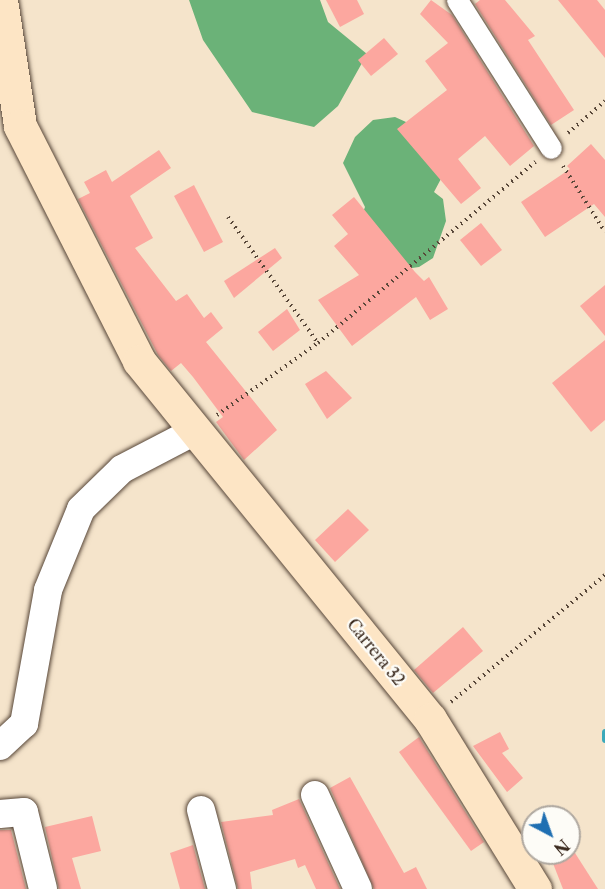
<!DOCTYPE html>
<html>
<head>
<meta charset="utf-8">
<style>
	body { margin:0 }
	#map { position:relative; width:605px; height:889px; overflow:hidden; background:#f5e4cb; font-family:"Libre Caslon Text",serif }
	div>[style] { position:absolute }
	.forest>* { inset:0; background:#6bb278 }
	.stream>* { height:7px; margin:-3.5px; padding:0 3.5px; transform-origin:3.5px; border-radius:3.5px; background:#3ba9ba }
	.building>* { inset:0; background:#fca79f }
	.path>* { height:4px; margin-top:-2px; transform-origin:0; background:repeating-linear-gradient(90deg,#574638 0 1.5px,transparent 0 6px) }
	.roads { filter:drop-shadow(0 0 2px #574638) drop-shadow(0 0 2px #574638) }
	.pedestrian>* { height:21px; margin:-10.5px; padding:0 10.5px; transform-origin:10.5px; border-radius:10.5px; background:#fff }
	.minor>* { height:28px; margin:-14px; padding:0 14px; transform-origin:14px; border-radius:14px; background:#fff }
	.secondary>* { height:33px; margin:-16.5px; padding:0 16.5px; transform-origin:16.5px; border-radius:16.5px; background:#fde5c5 }
	span { translate:-50% -50%; white-space:nowrap; text-align:center; line-height:1.15; -webkit-text-stroke:4.5px #fdfcf7; paint-order:stroke }
	.street-label { font-size:16px; color:#3b2a1e }
	.north { position:absolute; left:521px; top:805px; width:60px; height:60px; box-sizing:border-box; background:#fdfcf7; border:2px solid #afa8a0; border-radius:50%; rotate:139deg; font-size:16px; font-weight:700; line-height:24px; text-align:center; color:#3b2a1e }
	.north::after { content:''; display:block; margin:auto; width:21px; height:27px; background:#1f6fb2; clip-path:polygon(50% 0,100% 100%,50% 72%,0 100%) }
</style>
</head>
<body>
<div id="map">
	<div class="forest">
		<i style="clip-path:polygon(189px 0,320px 0,328px 22px,367px 54px,338px 106px,314px 127px,252px 112px,203px 40px)"></i>
		<i style="clip-path:polygon(395px 117px,406px 122px,443px 175px,434px 192px,443px 199px,446px 221px,433px 258px,419px 267px,391px 271px,358px 226px,365px 207px,343px 163px,355px 137px,373px 120px)"></i>
	</div>
	<div class="stream">
		<i style="left:605px;top:732px;width:7px;rotate:90deg"></i>
	</div>
	<div class="building">
		<i style="clip-path:polygon(326px 0,357px 0,364px 14px,340px 27px)"></i>
		<i style="clip-path:polygon(431px 0,452px 15px,534px 146px,510px 166px,485px 136px,458px 159px,481px 188px,461px 204px,397px 129px,447px 90px,425px 61px,448px 43px,420px 14px)"></i>
		<i style="clip-path:polygon(480px 0,505px 0,535px 36px,528px 40px,574px 110px,551px 125px,475px 4px)"></i>
		<i style="clip-path:polygon(558px 0,597px 0,605px 10px,605px 58px)"></i>
		<i style="clip-path:polygon(384px 38px,398px 54px,371px 76px,358px 60px)"></i>
		<i style="clip-path:polygon(591px 144px,605px 160px,605px 217px,594px 204px,545px 237px,521px 202px,570px 169px,567px 166px)"></i>
		<i style="clip-path:polygon(159px 150px,171px 168px,130px 196px,153px 238px,135px 248px,176px 301px,187px 294px,204px 318px,211px 312px,223px 328px,206px 342px,277px 430px,244px 460px,216px 422px,223px 417px,193px 377px,181px 363px,171px 371px,158px 355px,78px 199px,90px 193px,84px 182px,106px 170px,112px 182px)"></i>
		<i style="clip-path:polygon(194px 185px,223px 242px,204px 252px,174px 196px)"></i>
		<i style="clip-path:polygon(354px 197px,415px 272px,424px 281px,429px 277px,448px 309px,430px 320px,416px 297px,352px 346px,318px 300px,359px 275px,334px 246px,348px 234px,332px 215px)"></i>
		<i style="clip-path:polygon(481px 223px,502px 250px,481px 266px,460px 240px)"></i>
		<i style="clip-path:polygon(275px 248px,282px 258px,234px 298px,224px 281px)"></i>
		<i style="clip-path:polygon(605px 285px,605px 336px,580px 306px)"></i>
		<i style="clip-path:polygon(287px 309px,300px 330px,273px 351px,258px 332px)"></i>
		<i style="clip-path:polygon(605px 340px,605px 420px,591px 432px,552px 383px)"></i>
		<i style="clip-path:polygon(326px 371px,352px 398px,327px 419px,305px 384px)"></i>
		<i style="clip-path:polygon(348px 509px,369px 530px,335px 562px,315px 540px)"></i>
		<i style="clip-path:polygon(463px 627px,483px 651px,433px 693px,414px 670px)"></i>
		<i style="clip-path:polygon(500px 732px,509px 749px,502px 753px,523px 778px,507px 792px,473px 746px)"></i>
		<i style="clip-path:polygon(419px 737px,484px 842px,471px 851px,399px 752px)"></i>
		<i style="clip-path:polygon(350px 777px,404px 873px,416px 867px,427px 889px,374px 889px,330px 788px)"></i>
		<i style="clip-path:polygon(299px 799px,340px 889px,316px 889px,305px 865px,298px 868px,295px 859px,250px 872px,252px 889px,238px 889px,221px 822px,273px 815px,272px 810px)"></i>
		<i style="clip-path:polygon(92px 816px,101px 851px,72px 858px,81px 889px,59px 889px,45px 827px)"></i>
		<i style="clip-path:polygon(0 830px,11px 830px,26px 889px,0 889px)"></i>
		<i style="clip-path:polygon(193px 845px,205px 889px,180px 889px,170px 853px)"></i>
		<i style="clip-path:polygon(549px 853px,575px 853px,598px 889px,563px 889px)"></i>
	</div>
	<div class="path">
		<i style="left:568px;top:133px;width:49px;rotate:-40.9deg"></i>
		<i style="left:563px;top:166px;width:78px;rotate:57.5deg"></i>
		<i style="left:228px;top:217px;width:155px;rotate:54.5deg"></i>
		<i style="left:217px;top:415px;width:124px;rotate:-35.5deg"></i>
		<i style="left:318px;top:343px;width:283px;rotate:-39.8deg"></i>
		<i style="left:451px;top:702px;width:200px;rotate:-39.5deg"></i>
	</div>
	<div class="roads">
		<div class="pedestrian">
			<i style="left:457px;top:0;width:175px;rotate:57.6deg"></i>
		</div>
		<div class="minor">
			<i style="left:0;top:746px;width:33px;rotate:-43deg"></i>
			<i style="left:24px;top:724px;width:136px;rotate:-79.8deg"></i>
			<i style="left:48px;top:590px;width:87px;rotate:-67.8deg"></i>
			<i style="left:81px;top:509px;width:57px;rotate:-44.3deg"></i>
			<i style="left:122px;top:469px;width:82px;rotate:-27.5deg"></i>
			<i style="left:315px;top:795px;width:103px;rotate:65.4deg"></i>
			<i style="left:201px;top:810px;width:82px;rotate:75.1deg"></i>
			<i style="left:0;top:814px;width:24px;rotate:-5deg"></i>
			<i style="left:24px;top:812px;width:79px;rotate:76.1deg"></i>
		</div>
		<div class="secondary">
			<i style="left:1px;top:0;width:127px;rotate:81.4deg"></i>
			<i style="left:20px;top:126px;width:263px;rotate:63.1deg"></i>
			<i style="left:139px;top:361px;width:461px;rotate:50.9deg"></i>
			<i style="left:430px;top:719px;width:200px;rotate:58.3deg"></i>
		</div>
	</div>
	<div class="street-label">
		<span style="left:376px;top:652px;rotate:51deg">Carrera 32</span>
	</div>
	<div class="north">N</div>
</div>
</body>
</html>
